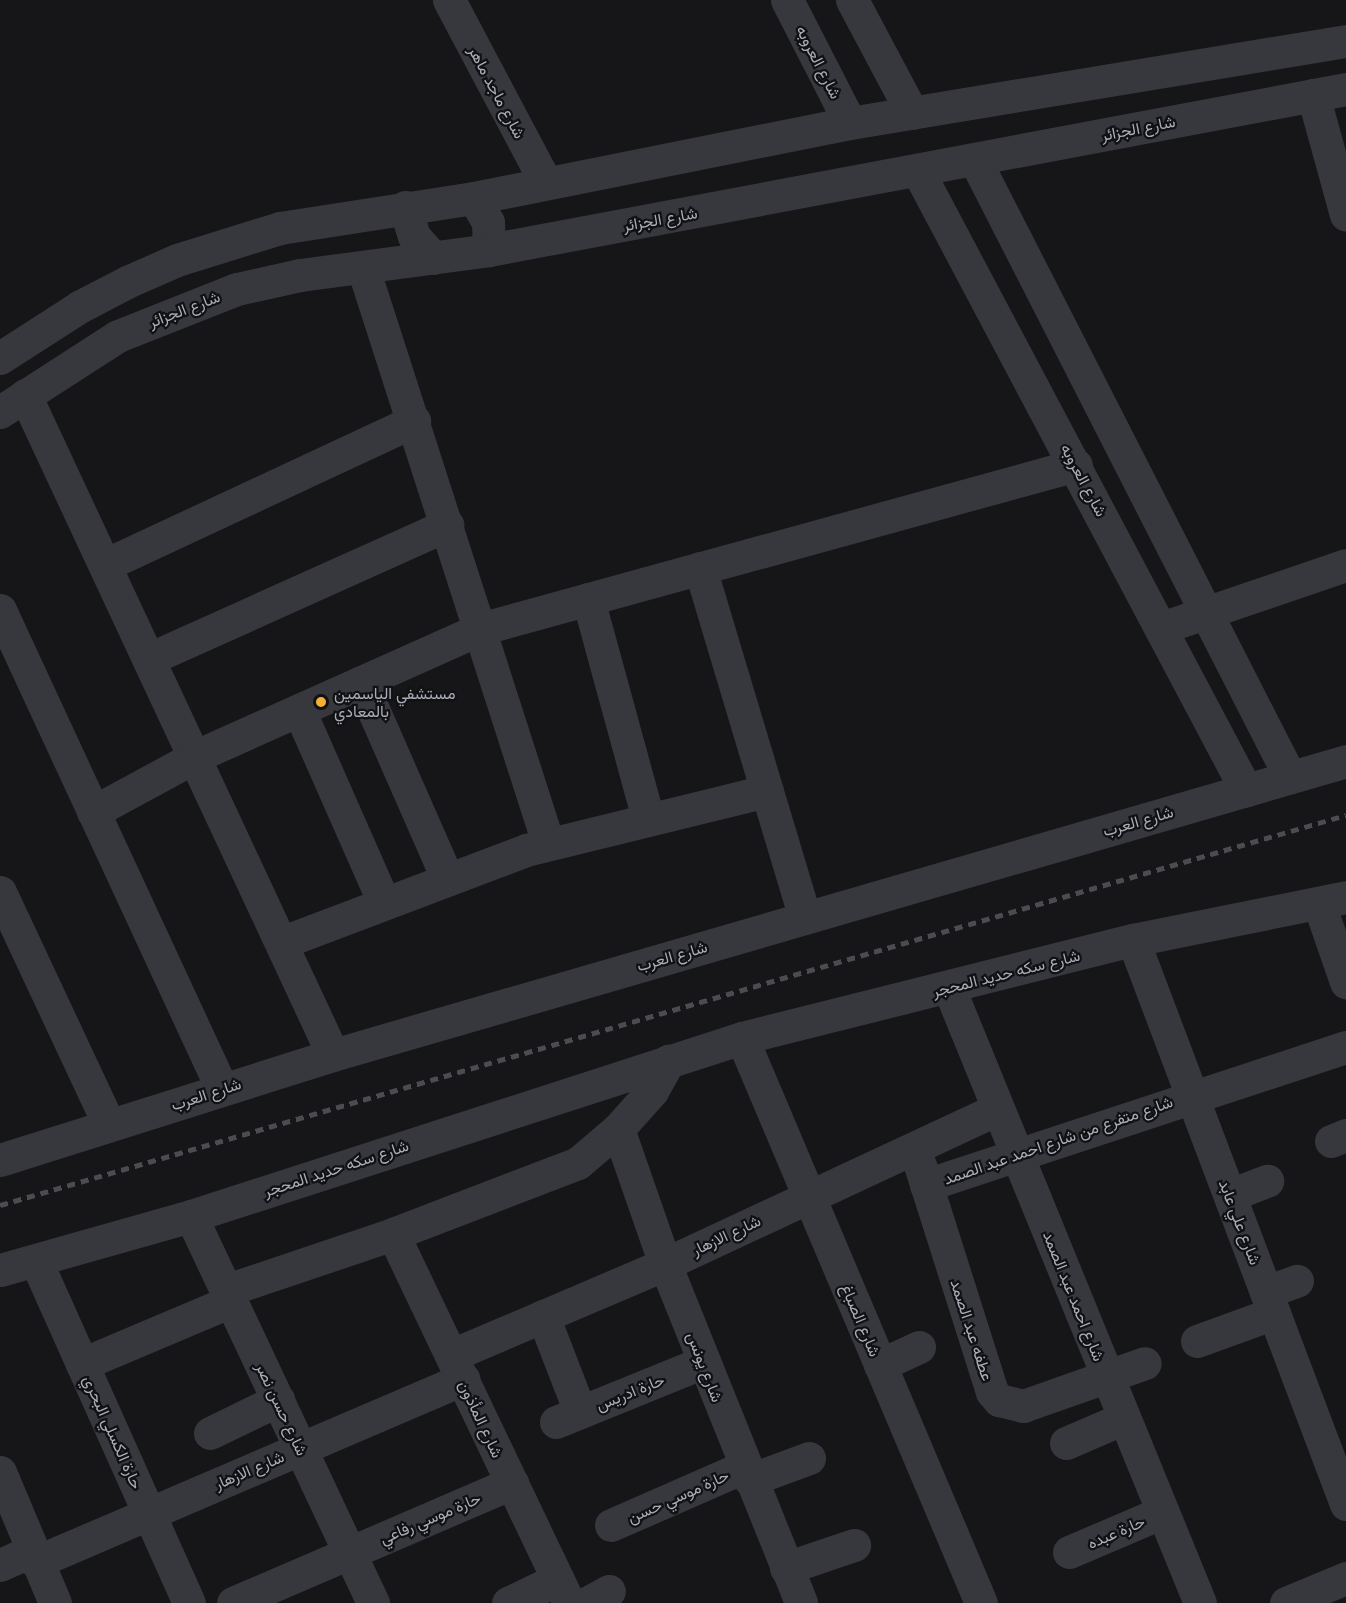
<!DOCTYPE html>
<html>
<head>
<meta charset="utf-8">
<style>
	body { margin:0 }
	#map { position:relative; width:1346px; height:1603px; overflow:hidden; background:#161618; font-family:"Golos Text",Vazirmatn,sans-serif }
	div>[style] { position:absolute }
	.minor>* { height:33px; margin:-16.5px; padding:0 16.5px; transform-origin:16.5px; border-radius:16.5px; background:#37383d }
	.tertiary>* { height:33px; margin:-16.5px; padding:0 16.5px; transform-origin:16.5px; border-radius:16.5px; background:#37383d }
	.rail>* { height:4.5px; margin-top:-2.25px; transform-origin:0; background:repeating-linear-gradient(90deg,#4a4c52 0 8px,transparent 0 14px) }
	.dots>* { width:16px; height:16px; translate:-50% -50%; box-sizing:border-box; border:3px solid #111113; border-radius:50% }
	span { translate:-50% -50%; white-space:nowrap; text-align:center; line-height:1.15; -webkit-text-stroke:4.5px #111113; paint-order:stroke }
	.street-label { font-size:16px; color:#a8adb8 }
	.poi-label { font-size:16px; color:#a8adb8 }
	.left { translate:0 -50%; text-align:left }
</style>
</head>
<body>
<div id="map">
	<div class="minor">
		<i style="left:449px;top:0;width:207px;rotate:62.1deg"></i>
		<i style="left:1313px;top:95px;width:124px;rotate:74.6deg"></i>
		<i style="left:975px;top:160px;width:693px;rotate:62.95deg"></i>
		<i style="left:918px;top:171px;width:701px;rotate:62.08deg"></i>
		<i style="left:363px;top:268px;width:604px;rotate:72.16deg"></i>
		<i style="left:25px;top:395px;width:728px;rotate:64.98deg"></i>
		<i style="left:107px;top:564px;width:339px;rotate:-25deg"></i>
		<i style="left:700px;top:568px;width:365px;rotate:73.3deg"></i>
		<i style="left:588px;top:599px;width:228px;rotate:74.7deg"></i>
		<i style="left:0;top:610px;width:528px;rotate:65.13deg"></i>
		<i style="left:1161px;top:628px;width:195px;rotate:-18.8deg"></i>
		<i style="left:151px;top:658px;width:325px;rotate:-24.2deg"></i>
		<i style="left:361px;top:682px;width:214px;rotate:66.3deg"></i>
		<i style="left:299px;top:710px;width:211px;rotate:66.2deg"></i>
		<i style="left:93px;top:812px;width:117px;rotate:-28.5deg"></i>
		<i style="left:196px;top:756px;width:311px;rotate:-24.1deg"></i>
		<i style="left:480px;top:629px;width:618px;rotate:-15.39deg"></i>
		<i style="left:0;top:892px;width:257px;rotate:64.9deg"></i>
		<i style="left:1319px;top:904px;width:83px;rotate:70.9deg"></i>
		<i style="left:1133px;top:940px;width:603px;rotate:69.31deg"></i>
		<i style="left:283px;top:942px;width:260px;rotate:-20.7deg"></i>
		<i style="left:526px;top:850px;width:248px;rotate:-13.8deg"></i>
		<i style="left:949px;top:988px;width:664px;rotate:67.8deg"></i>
		<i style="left:742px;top:1038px;width:613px;rotate:67.07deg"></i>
		<i style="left:618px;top:1129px;width:143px;rotate:70.8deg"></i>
		<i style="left:665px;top:1264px;width:365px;rotate:68.1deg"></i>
		<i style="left:1331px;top:1141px;width:16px;rotate:-22deg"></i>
		<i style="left:0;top:1160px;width:349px;rotate:-17.5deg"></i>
		<i style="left:333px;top:1055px;width:1055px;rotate:-16.18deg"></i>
		<i style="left:920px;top:1165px;width:238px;rotate:72.4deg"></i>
		<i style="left:992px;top:1392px;width:11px;rotate:49deg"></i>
		<i style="left:999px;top:1400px;width:25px;rotate:14deg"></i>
		<i style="left:1023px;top:1406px;width:129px;rotate:-19.4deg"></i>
		<i style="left:926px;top:1185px;width:442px;rotate:-18.2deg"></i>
		<i style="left:1230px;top:1195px;width:40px;rotate:-21deg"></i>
		<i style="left:191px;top:1216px;width:428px;rotate:64.8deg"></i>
		<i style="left:393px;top:1234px;width:409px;rotate:64.5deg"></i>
		<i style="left:36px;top:1261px;width:375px;rotate:65.9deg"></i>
		<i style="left:0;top:1270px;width:198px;rotate:-15.8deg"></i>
		<i style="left:191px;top:1216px;width:579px;rotate:-17.9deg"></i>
		<i style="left:742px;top:1038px;width:403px;rotate:-14.1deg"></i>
		<i style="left:1133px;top:940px;width:217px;rotate:-11.4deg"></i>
		<i style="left:227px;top:1290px;width:175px;rotate:-18.6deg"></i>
		<i style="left:393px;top:1234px;width:198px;rotate:-21deg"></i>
		<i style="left:578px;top:1163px;width:52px;rotate:-40.4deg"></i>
		<i style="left:618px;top:1129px;width:51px;rotate:-48.2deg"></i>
		<i style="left:652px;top:1091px;width:35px;rotate:-61deg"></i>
		<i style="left:1266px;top:1292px;width:33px;rotate:-20deg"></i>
		<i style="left:543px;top:1316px;width:103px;rotate:68.9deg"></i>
		<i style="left:1197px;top:1341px;width:82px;rotate:-20deg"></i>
		<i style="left:452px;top:1355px;width:232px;rotate:-23.1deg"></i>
		<i style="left:665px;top:1264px;width:367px;rotate:-25deg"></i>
		<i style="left:82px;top:1364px;width:162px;rotate:-22.9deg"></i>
		<i style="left:880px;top:1365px;width:43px;rotate:-24.8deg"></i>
		<i style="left:556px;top:1422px;width:160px;rotate:-22.1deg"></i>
		<i style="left:210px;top:1433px;width:76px;rotate:-25.9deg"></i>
		<i style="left:1066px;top:1443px;width:63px;rotate:-23.3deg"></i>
		<i style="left:0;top:1472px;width:142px;rotate:67.2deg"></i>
		<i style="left:750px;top:1480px;width:63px;rotate:-20.4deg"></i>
		<i style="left:611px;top:1525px;width:145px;rotate:-23.6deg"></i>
		<i style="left:1069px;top:1552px;width:102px;rotate:-23.1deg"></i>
		<i style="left:36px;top:1562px;width:465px;rotate:-23.2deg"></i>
		<i style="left:0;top:1565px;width:34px;rotate:-24deg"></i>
		<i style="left:786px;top:1568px;width:72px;rotate:-18.7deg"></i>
		<i style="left:233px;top:1603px;width:304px;rotate:-23.3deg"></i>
		<i style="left:508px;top:1603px;width:55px;rotate:-25.6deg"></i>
		<i style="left:587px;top:1603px;width:25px;rotate:-29deg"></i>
		<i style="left:1286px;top:1603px;width:65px;rotate:-22.6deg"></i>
	</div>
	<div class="tertiary">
		<i style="left:787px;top:0;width:138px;rotate:62.9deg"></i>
		<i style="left:852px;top:0;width:128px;rotate:62deg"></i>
		<i style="left:474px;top:198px;width:28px;rotate:60deg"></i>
		<i style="left:488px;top:222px;width:28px;rotate:88deg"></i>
		<i style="left:405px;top:207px;width:30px;rotate:73deg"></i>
		<i style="left:414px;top:236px;width:29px;rotate:49deg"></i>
		<i style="left:0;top:358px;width:94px;rotate:-32.8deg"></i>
		<i style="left:79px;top:307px;width:54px;rotate:-27.5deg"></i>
		<i style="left:127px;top:282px;width:55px;rotate:-23.7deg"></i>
		<i style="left:177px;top:260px;width:108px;rotate:-17.3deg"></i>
		<i style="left:280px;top:228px;width:196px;rotate:-8.8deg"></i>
		<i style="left:474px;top:198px;width:383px;rotate:-11.3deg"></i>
		<i style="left:850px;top:123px;width:503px;rotate:-9.39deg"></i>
		<i style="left:0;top:412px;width:140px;rotate:-32.8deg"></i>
		<i style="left:118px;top:336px;width:128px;rotate:-21.6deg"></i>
		<i style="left:237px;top:289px;width:65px;rotate:-12.5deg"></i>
		<i style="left:300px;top:275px;width:191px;rotate:-7.5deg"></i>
		<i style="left:489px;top:250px;width:872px;rotate:-10.64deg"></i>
	</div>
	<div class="rail">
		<i style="left:0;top:1205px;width:1401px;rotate:-16.16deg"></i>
	</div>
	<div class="dots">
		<i style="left:321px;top:702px;background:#f2b134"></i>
	</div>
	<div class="street-label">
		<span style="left:819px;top:62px;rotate:63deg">شارع العروبه</span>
		<span style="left:497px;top:92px;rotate:62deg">شارع ماجد ماهر</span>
		<span style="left:1138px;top:128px;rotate:-11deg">شارع الجزائر</span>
		<span style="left:660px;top:219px;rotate:-10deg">شارع الجزائر</span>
		<span style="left:184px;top:309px;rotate:-21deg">شارع الجزائر</span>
		<span style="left:1084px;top:480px;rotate:62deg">شارع العروبه</span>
		<span style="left:1138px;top:821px;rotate:-16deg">شارع العرب</span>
		<span style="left:672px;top:956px;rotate:-16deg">شارع العرب</span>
		<span style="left:1006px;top:973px;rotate:-14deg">شارع سكه حديد المحجر</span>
		<span style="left:206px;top:1094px;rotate:-18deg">شارع العرب</span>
		<span style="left:1058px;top:1140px;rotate:-19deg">شارع متفرع من شارع احمد عبد الصمد</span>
		<span style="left:336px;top:1168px;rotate:-18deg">شارع سكه حديد المحجر</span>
		<span style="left:1240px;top:1222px;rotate:69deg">شارع علي عابد</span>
		<span style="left:726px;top:1235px;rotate:-25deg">شارع الازهار</span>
		<span style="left:1074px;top:1296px;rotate:68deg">شارع احمد عبد الصمد</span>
		<span style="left:861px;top:1320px;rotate:67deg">شارع الصباغ</span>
		<span style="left:972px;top:1330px;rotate:72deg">عطفه عبد الصمد</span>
		<span style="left:705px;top:1367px;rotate:69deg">شارع يونس</span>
		<span style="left:630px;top:1392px;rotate:-22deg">حارة ادريس</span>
		<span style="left:282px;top:1409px;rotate:65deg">شارع حسن نصر</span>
		<span style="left:481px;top:1419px;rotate:65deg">شارع المأذون</span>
		<span style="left:113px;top:1432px;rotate:66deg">حارة الكسلي البحري</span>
		<span style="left:249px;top:1470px;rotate:-23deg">شارع الازهار</span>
		<span style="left:678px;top:1496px;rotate:-24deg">حارة موسي حسن</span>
		<span style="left:430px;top:1518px;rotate:-23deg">حارة موسي رفاعي</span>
		<span style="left:1116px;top:1532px;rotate:-23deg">حارة عبده</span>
	</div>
	<div class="poi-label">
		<span class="left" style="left:334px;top:702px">مستشفي الياسمين<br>بالمعادي</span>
	</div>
</div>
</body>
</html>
